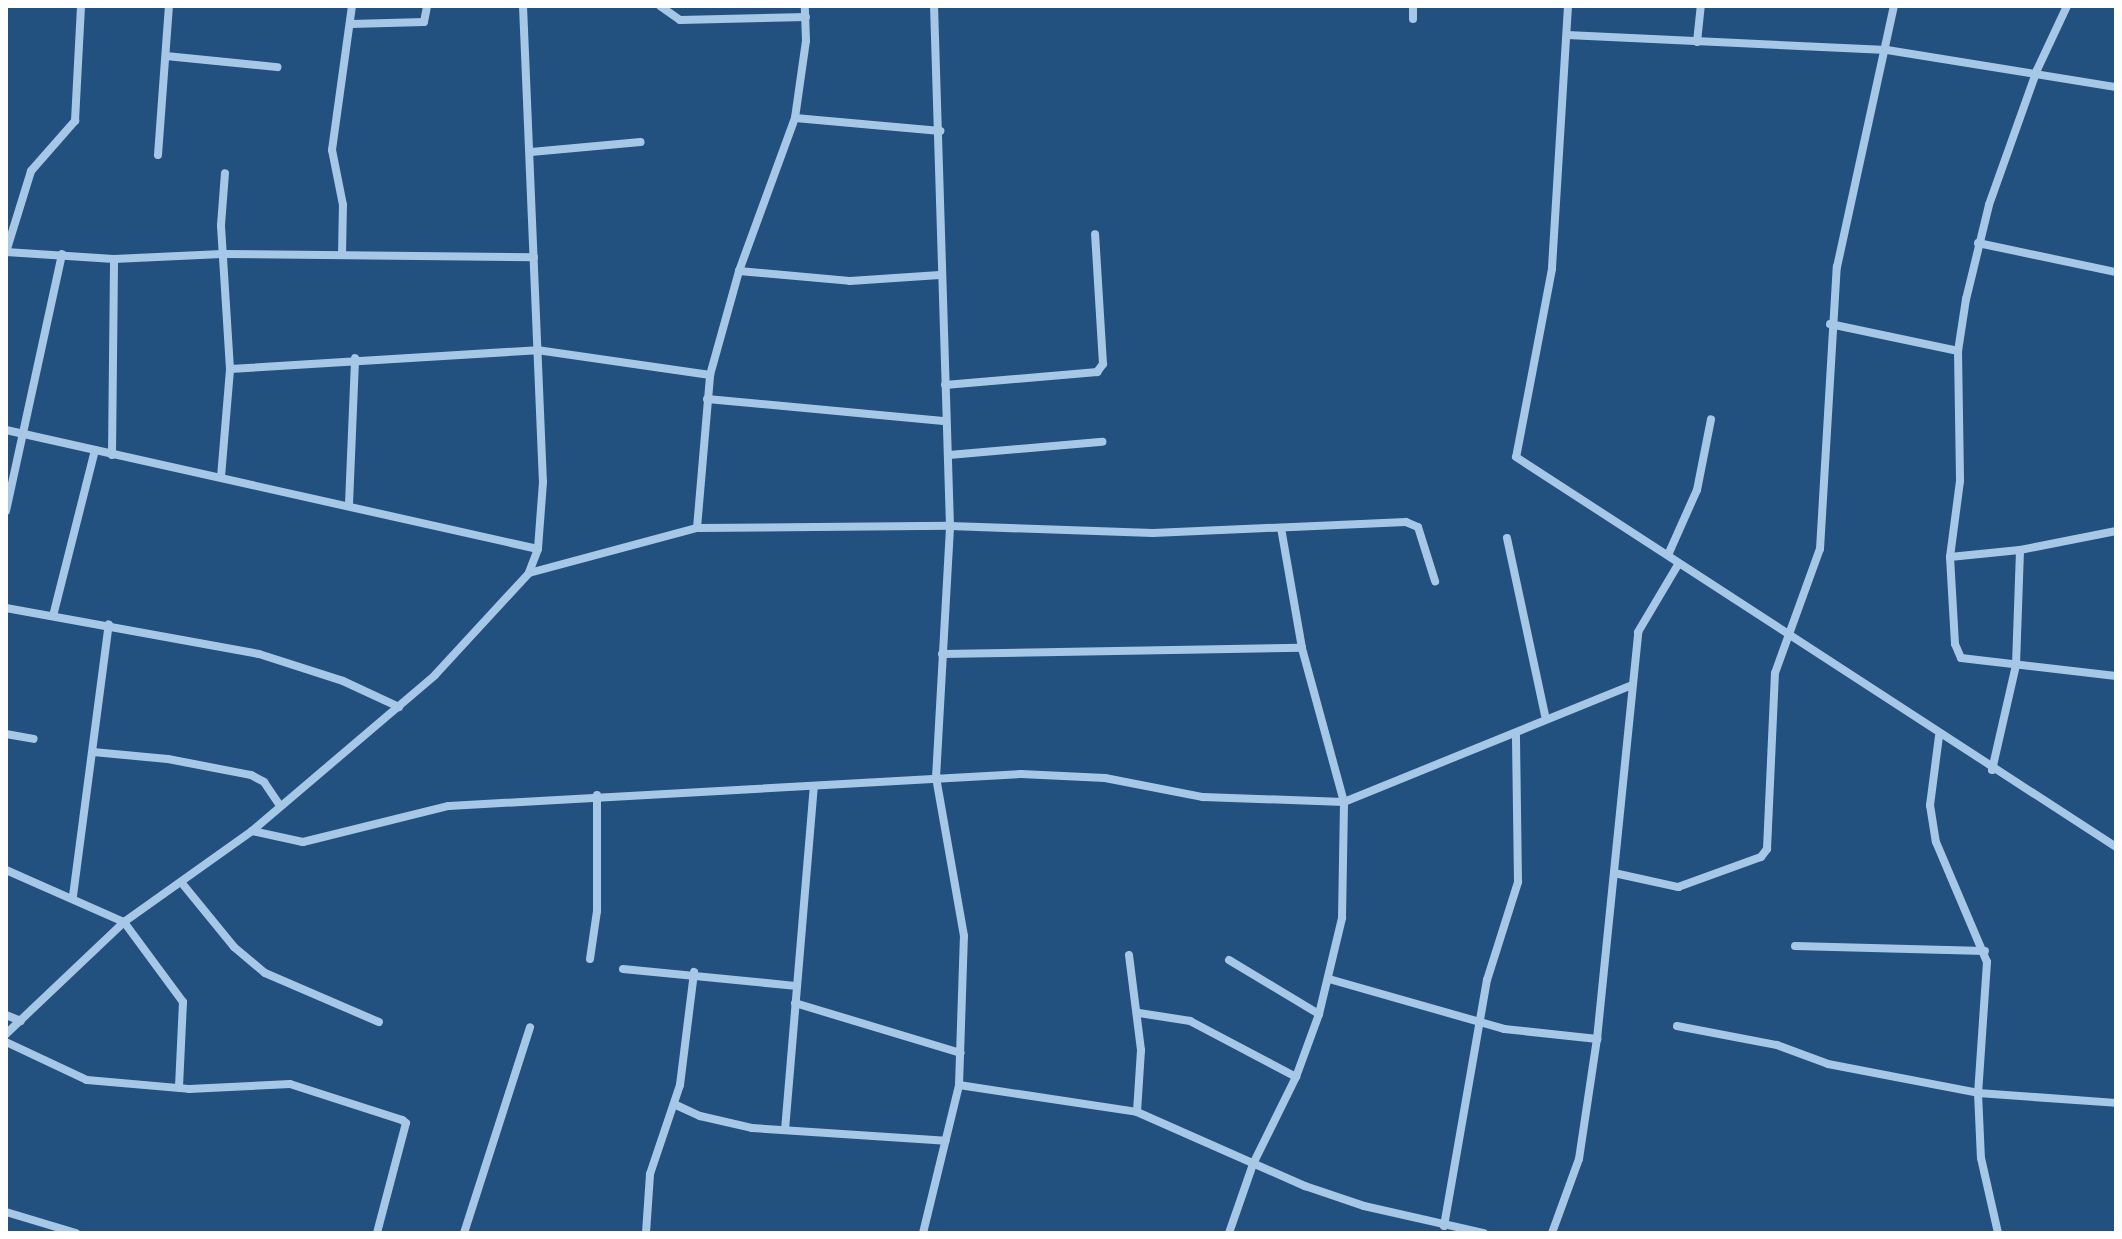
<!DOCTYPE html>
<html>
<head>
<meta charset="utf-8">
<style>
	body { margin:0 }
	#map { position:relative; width:2122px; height:1239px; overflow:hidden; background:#22507f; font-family:Barlow,sans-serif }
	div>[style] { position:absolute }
	.street>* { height:8px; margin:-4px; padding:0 4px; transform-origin:4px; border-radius:4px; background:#a7c7e7 }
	span { translate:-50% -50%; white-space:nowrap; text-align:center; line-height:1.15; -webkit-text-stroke:6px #22507f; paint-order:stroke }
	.frame { position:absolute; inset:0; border:8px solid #fff; pointer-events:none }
</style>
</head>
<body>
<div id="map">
	<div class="street">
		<i style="left:523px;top:6px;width:476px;rotate:87.6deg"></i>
		<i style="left:543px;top:482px;width:67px;rotate:94.3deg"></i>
		<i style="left:660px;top:6px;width:24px;rotate:35deg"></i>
		<i style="left:680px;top:20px;width:126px;rotate:-1.4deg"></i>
		<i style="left:1568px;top:6px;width:263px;rotate:93.5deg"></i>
		<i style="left:1552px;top:269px;width:191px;rotate:100.8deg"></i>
		<i style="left:1516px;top:457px;width:716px;rotate:33.02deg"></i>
		<i style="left:2067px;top:6px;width:71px;rotate:115.1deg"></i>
		<i style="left:2037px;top:70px;width:143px;rotate:109.6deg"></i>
		<i style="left:1989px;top:205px;width:97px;rotate:103.7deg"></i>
		<i style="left:1966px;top:299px;width:53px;rotate:98.7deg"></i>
		<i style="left:1958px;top:351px;width:130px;rotate:89.1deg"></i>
		<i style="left:1960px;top:481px;width:77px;rotate:97.5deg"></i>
		<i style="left:1950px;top:557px;width:87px;rotate:86.7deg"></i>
		<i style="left:1955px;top:644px;width:15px;rotate:67deg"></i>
		<i style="left:1961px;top:658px;width:156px;rotate:6.6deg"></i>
		<i style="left:1413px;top:19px;width:13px;rotate:-90deg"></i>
		<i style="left:351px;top:24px;width:73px;rotate:-1.6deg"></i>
		<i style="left:424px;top:22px;width:16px;rotate:-79deg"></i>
		<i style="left:1567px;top:35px;width:320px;rotate:2.7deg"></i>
		<i style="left:1887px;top:50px;width:232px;rotate:9.2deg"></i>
		<i style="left:1697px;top:42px;width:36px;rotate:-84deg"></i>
		<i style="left:166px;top:56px;width:112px;rotate:5.7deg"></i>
		<i style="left:795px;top:118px;width:146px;rotate:5.1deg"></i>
		<i style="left:531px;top:152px;width:110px;rotate:-5.2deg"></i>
		<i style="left:158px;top:155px;width:149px;rotate:-85.8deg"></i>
		<i style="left:1978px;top:243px;width:141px;rotate:11.9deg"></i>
		<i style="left:6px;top:252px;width:108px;rotate:3.7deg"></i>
		<i style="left:114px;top:259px;width:108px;rotate:-2.7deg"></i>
		<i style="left:222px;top:254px;width:312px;rotate:0.6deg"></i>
		<i style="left:6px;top:252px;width:85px;rotate:-72.8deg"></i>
		<i style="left:31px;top:171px;width:67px;rotate:-48.7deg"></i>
		<i style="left:75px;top:121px;width:115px;rotate:-87deg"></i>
		<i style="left:342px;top:255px;width:50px;rotate:-88.9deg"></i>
		<i style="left:343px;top:205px;width:56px;rotate:-101.3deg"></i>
		<i style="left:332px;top:150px;width:145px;rotate:-82.1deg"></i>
		<i style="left:739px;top:271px;width:111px;rotate:5.1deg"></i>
		<i style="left:850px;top:281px;width:90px;rotate:-3.8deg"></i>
		<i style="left:1830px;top:324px;width:131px;rotate:11.9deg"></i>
		<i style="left:230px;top:369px;width:308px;rotate:-3.5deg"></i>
		<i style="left:537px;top:350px;width:175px;rotate:8.2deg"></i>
		<i style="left:945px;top:385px;width:153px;rotate:-4.9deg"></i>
		<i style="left:1097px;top:372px;width:10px;rotate:-53deg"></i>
		<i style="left:1103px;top:364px;width:130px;rotate:-93.5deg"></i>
		<i style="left:707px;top:399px;width:240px;rotate:5.3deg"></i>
		<i style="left:6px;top:430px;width:545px;rotate:12.61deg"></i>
		<i style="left:538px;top:549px;width:26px;rotate:111deg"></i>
		<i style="left:112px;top:455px;width:196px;rotate:-89.4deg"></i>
		<i style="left:949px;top:455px;width:154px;rotate:-4.9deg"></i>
		<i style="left:221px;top:477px;width:108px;rotate:-85.2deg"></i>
		<i style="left:230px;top:369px;width:144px;rotate:-93.6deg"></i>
		<i style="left:221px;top:225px;width:52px;rotate:-85.6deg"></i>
		<i style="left:349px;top:504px;width:146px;rotate:-87.6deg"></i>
		<i style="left:6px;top:511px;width:263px;rotate:-77.7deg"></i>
		<i style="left:697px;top:528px;width:154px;rotate:-85.1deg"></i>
		<i style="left:710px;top:375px;width:108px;rotate:-74.4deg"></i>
		<i style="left:739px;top:271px;width:163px;rotate:-69.9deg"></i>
		<i style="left:795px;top:118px;width:78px;rotate:-81.9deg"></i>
		<i style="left:806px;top:41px;width:35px;rotate:-92deg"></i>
		<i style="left:1507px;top:538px;width:182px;rotate:77.9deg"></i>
		<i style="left:1668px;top:555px;width:71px;rotate:-66deg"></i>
		<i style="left:1697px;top:490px;width:72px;rotate:-78.8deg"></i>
		<i style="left:1950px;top:557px;width:70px;rotate:-5.7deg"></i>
		<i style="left:2020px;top:550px;width:98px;rotate:-11.2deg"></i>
		<i style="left:6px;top:608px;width:257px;rotate:10.3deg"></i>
		<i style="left:259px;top:654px;width:88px;rotate:17.8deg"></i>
		<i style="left:343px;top:681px;width:62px;rotate:24.9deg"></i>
		<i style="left:53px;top:616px;width:171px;rotate:-75.8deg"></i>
		<i style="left:942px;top:654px;width:360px;rotate:-1deg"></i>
		<i style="left:6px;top:734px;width:28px;rotate:10deg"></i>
		<i style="left:1939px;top:736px;width:70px;rotate:97.4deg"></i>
		<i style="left:1930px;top:805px;width:37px;rotate:81deg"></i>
		<i style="left:1936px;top:842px;width:130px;rotate:67deg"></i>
		<i style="left:1987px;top:962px;width:131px;rotate:93.9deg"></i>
		<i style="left:1978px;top:1093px;width:65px;rotate:87.4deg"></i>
		<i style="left:1981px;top:1158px;width:77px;rotate:77.2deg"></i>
		<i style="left:93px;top:752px;width:75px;rotate:5.3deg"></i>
		<i style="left:168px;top:759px;width:85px;rotate:10.9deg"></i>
		<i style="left:251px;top:775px;width:15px;rotate:28deg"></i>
		<i style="left:264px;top:782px;width:29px;rotate:56deg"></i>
		<i style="left:1992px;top:770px;width:108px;rotate:-77.1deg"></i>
		<i style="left:2016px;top:665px;width:115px;rotate:-88deg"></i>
		<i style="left:252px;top:831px;width:52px;rotate:12.2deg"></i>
		<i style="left:303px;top:842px;width:150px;rotate:-13.9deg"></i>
		<i style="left:449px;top:806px;width:573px;rotate:-3.2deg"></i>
		<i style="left:1021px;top:774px;width:84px;rotate:2.7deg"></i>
		<i style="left:1105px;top:778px;width:100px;rotate:11deg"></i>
		<i style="left:1203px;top:797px;width:141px;rotate:2deg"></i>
		<i style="left:1344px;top:802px;width:308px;rotate:-22.1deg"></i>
		<i style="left:6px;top:870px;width:129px;rotate:23.8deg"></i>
		<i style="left:124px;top:922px;width:99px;rotate:53.6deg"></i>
		<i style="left:183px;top:1002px;width:86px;rotate:92.7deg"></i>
		<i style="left:1614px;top:873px;width:66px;rotate:12.3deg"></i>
		<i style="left:1678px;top:887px;width:88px;rotate:-19.9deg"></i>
		<i style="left:1761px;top:857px;width:10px;rotate:-53deg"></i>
		<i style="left:1767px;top:849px;width:176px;rotate:-87.4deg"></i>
		<i style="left:1775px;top:673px;width:132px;rotate:-70.1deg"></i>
		<i style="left:1820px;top:549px;width:283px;rotate:-86.6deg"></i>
		<i style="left:1837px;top:267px;width:267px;rotate:-77.7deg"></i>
		<i style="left:181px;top:882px;width:84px;rotate:50.8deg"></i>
		<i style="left:234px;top:947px;width:40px;rotate:40deg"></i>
		<i style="left:265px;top:973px;width:124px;rotate:23.3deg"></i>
		<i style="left:73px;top:896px;width:274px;rotate:-82.5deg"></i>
		<i style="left:1795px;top:946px;width:190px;rotate:1.5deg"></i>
		<i style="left:1129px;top:955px;width:96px;rotate:82.8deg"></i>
		<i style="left:1141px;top:1050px;width:62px;rotate:93.7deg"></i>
		<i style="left:590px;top:959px;width:49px;rotate:-81.7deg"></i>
		<i style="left:597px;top:911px;width:116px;rotate:-90deg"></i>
		<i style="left:1229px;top:960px;width:105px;rotate:31deg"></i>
		<i style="left:623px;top:969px;width:173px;rotate:5.6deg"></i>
		<i style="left:1329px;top:979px;width:182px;rotate:15.9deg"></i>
		<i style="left:1504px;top:1029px;width:94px;rotate:6.1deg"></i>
		<i style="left:795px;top:1003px;width:173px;rotate:16.8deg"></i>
		<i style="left:1139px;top:1013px;width:52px;rotate:8.9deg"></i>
		<i style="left:1190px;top:1021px;width:120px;rotate:27.8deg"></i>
		<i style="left:6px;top:1015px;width:16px;rotate:22deg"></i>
		<i style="left:1677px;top:1026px;width:102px;rotate:10.8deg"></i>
		<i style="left:1777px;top:1045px;width:54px;rotate:20.4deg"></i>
		<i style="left:1828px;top:1064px;width:153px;rotate:10.9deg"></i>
		<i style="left:1978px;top:1093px;width:138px;rotate:4.1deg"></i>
		<i style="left:6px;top:1034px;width:163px;rotate:-43.5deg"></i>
		<i style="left:124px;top:922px;width:157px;rotate:-35.4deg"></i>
		<i style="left:252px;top:831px;width:240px;rotate:-40.4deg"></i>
		<i style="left:435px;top:675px;width:139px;rotate:-47.3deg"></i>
		<i style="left:529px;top:573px;width:174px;rotate:-15deg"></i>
		<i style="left:697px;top:528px;width:253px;rotate:-0.5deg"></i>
		<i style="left:950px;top:526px;width:203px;rotate:2deg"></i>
		<i style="left:1153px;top:533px;width:253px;rotate:-2.5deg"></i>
		<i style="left:1406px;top:522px;width:13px;rotate:23deg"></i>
		<i style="left:1418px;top:527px;width:57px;rotate:72.5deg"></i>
		<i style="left:6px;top:1042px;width:89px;rotate:25.1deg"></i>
		<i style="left:87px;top:1080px;width:102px;rotate:5deg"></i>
		<i style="left:189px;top:1089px;width:101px;rotate:-2.8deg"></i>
		<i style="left:290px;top:1084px;width:118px;rotate:17.8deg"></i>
		<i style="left:402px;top:1120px;width:5px;rotate:37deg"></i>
		<i style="left:406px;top:1123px;width:114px;rotate:104.8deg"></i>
		<i style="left:959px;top:1085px;width:180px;rotate:8.6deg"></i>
		<i style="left:1137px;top:1112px;width:184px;rotate:23.8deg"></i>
		<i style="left:1305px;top:1186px;width:62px;rotate:18.7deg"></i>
		<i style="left:1364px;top:1206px;width:123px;rotate:12.7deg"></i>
		<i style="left:676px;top:1105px;width:26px;rotate:25deg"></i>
		<i style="left:700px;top:1116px;width:53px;rotate:13deg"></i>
		<i style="left:752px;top:1128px;width:194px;rotate:3.8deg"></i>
		<i style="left:785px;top:1130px;width:343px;rotate:-85.2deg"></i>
		<i style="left:6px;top:1212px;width:73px;rotate:16.7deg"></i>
		<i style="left:1444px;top:1226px;width:250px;rotate:-80.1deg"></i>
		<i style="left:1487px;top:980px;width:103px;rotate:-72.4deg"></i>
		<i style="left:1518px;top:882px;width:149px;rotate:-90.8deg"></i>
		<i style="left:464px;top:1233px;width:216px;rotate:-72.2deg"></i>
		<i style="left:646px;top:1233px;width:59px;rotate:-86.1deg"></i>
		<i style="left:650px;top:1174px;width:94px;rotate:-71.4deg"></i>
		<i style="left:680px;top:1085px;width:114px;rotate:-82.9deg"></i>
		<i style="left:923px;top:1233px;width:152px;rotate:-76.3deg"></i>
		<i style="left:959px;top:1085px;width:149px;rotate:-88.1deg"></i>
		<i style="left:964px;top:936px;width:160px;rotate:-100deg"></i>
		<i style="left:936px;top:778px;width:252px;rotate:-86.8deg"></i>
		<i style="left:950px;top:526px;width:520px;rotate:-91.76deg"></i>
		<i style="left:1229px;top:1233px;width:73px;rotate:-70.8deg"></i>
		<i style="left:1253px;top:1164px;width:97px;rotate:-63.7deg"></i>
		<i style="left:1296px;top:1077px;width:67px;rotate:-69.9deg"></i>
		<i style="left:1319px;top:1014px;width:99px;rotate:-76.5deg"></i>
		<i style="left:1342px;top:918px;width:116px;rotate:-89deg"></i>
		<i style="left:1344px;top:802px;width:160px;rotate:-105.3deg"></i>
		<i style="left:1302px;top:648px;width:122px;rotate:-99.9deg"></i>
		<i style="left:1552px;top:1233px;width:79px;rotate:-70deg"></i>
		<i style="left:1579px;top:1159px;width:121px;rotate:-81.5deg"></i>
		<i style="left:1597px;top:1039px;width:409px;rotate:-84.2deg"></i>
		<i style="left:1638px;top:632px;width:80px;rotate:-59.3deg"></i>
	</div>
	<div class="frame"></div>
</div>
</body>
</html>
